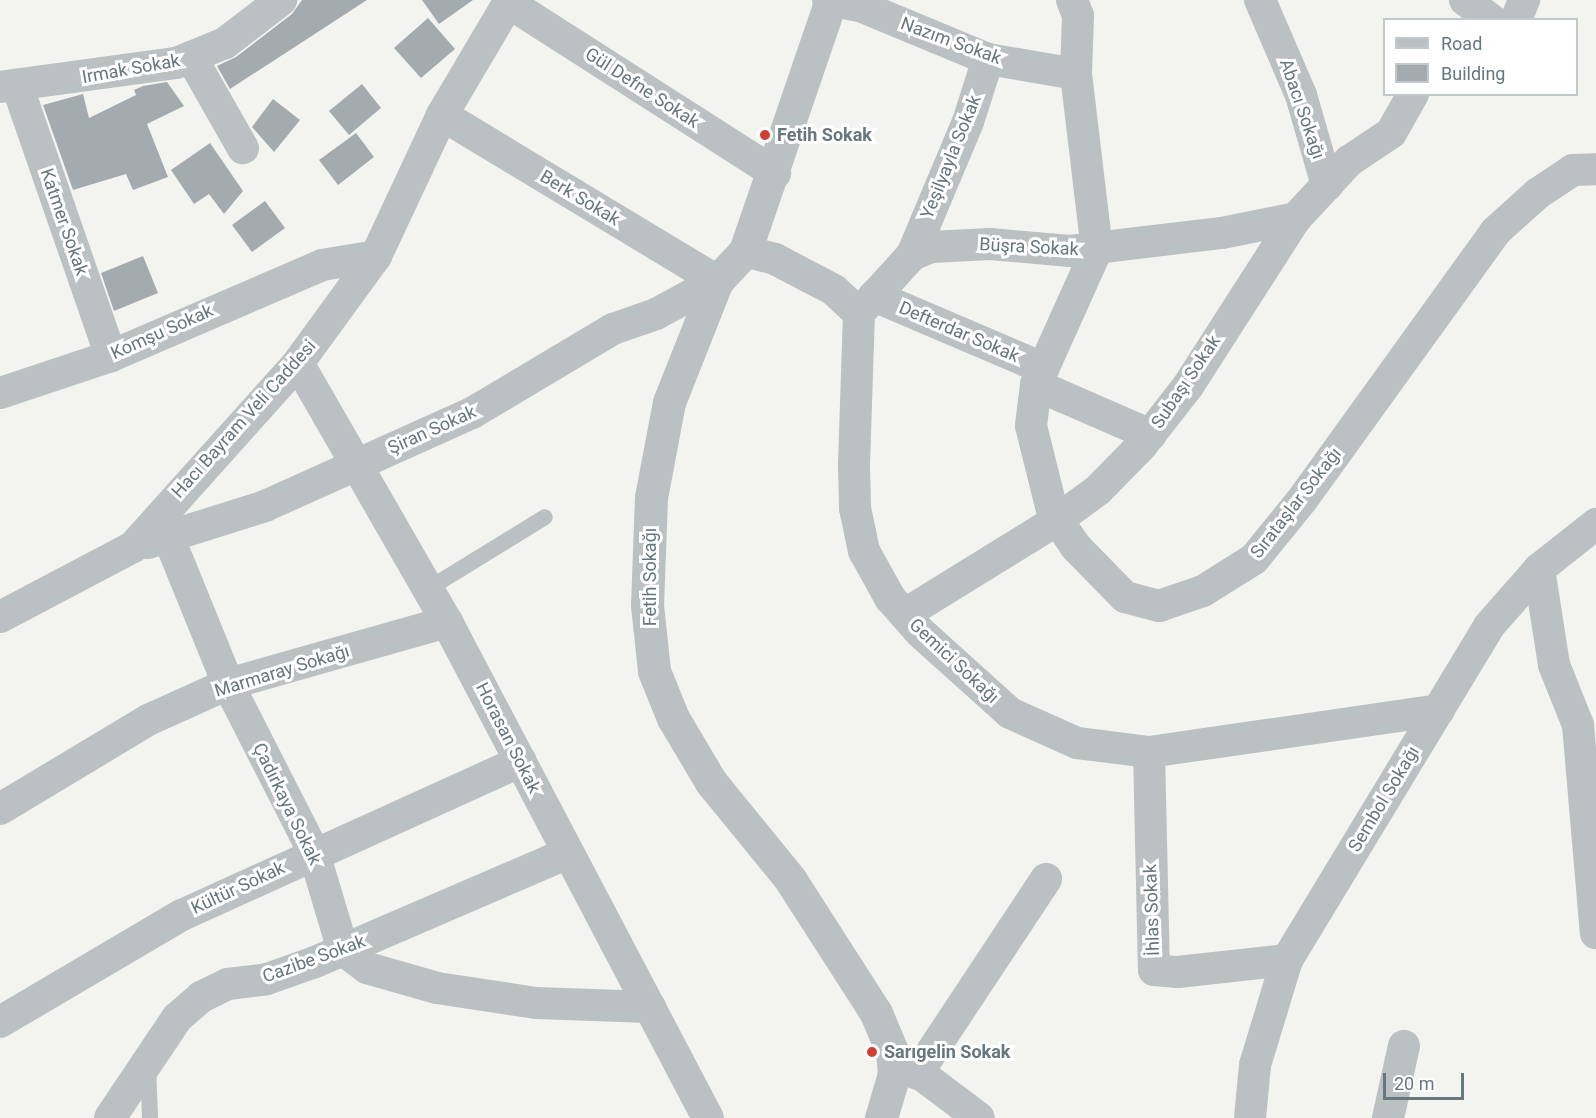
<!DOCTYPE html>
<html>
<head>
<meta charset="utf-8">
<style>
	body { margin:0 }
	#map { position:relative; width:1596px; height:1118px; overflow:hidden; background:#f3f3f0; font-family:Roboto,sans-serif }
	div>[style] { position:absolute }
	.building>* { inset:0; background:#a3abae }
	.service>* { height:16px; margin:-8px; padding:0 8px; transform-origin:8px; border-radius:8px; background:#bbc0c2 }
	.minor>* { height:32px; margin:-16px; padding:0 16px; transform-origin:16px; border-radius:16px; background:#bbc0c2 }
	.tertiary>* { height:33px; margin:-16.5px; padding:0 16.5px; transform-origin:16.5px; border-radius:16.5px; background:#bbc0c2 }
	.dots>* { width:16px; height:16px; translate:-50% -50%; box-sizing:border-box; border:3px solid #fff; border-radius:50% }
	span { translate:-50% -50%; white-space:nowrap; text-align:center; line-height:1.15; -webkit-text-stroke:6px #fff; paint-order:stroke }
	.street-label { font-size:18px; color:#66777e }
	.poi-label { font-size:18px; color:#66777e; font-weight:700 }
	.left { translate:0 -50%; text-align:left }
	.legend { position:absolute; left:1383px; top:18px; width:195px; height:78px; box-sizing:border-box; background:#fff; border:2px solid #c2c9cb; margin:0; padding:8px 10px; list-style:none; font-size:18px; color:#66777e }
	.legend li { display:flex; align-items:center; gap:12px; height:30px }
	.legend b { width:30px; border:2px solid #c2c9cb }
	.scale { position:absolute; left:1383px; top:1073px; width:81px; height:27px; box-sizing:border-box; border:3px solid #66777e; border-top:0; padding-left:8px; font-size:18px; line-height:21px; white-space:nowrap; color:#66777e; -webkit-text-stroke:4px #fff; paint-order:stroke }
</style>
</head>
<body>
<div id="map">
	<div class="building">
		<i style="clip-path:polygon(302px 0,367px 0,230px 89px,217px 66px,236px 57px,292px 14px)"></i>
		<i style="clip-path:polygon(422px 0,473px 0,439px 24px)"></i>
		<i style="clip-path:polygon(428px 18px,455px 49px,421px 78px,394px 48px)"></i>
		<i style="clip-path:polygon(167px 82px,184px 106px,147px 124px,168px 177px,133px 190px,126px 174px,73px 190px,43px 105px,83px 94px,89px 118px,136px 95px,134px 90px,143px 86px)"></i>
		<i style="clip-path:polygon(362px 84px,381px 108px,349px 135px,329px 111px)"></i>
		<i style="clip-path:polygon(273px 99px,300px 120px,274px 152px,252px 127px)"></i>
		<i style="clip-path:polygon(356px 133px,374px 157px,338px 185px,319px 160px)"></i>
		<i style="clip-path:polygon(210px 143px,243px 191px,224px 214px,209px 194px,194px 204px,171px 170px)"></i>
		<i style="clip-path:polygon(265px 201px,285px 228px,252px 252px,232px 225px)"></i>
		<i style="clip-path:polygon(143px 256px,158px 293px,114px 311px,101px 273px)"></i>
	</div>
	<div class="service">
		<i style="left:428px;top:589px;width:137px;rotate:-31.6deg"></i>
		<i style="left:148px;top:1065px;width:53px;rotate:87.8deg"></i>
	</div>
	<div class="minor">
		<i style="left:828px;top:0;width:33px;rotate:11deg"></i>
		<i style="left:860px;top:6px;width:139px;rotate:22.5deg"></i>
		<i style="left:988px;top:59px;width:89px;rotate:9.7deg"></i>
		<i style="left:1072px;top:0;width:17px;rotate:69deg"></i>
		<i style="left:1078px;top:16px;width:58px;rotate:92deg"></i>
		<i style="left:1076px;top:74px;width:176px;rotate:83.2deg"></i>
		<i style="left:1097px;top:249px;width:149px;rotate:114.2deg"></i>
		<i style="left:1036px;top:385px;width:41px;rotate:97deg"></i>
		<i style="left:1031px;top:426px;width:91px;rotate:76deg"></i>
		<i style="left:1053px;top:514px;width:39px;rotate:55deg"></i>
		<i style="left:1075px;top:546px;width:71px;rotate:45.6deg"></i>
		<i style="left:1125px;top:597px;width:35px;rotate:15deg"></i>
		<i style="left:1159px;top:606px;width:46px;rotate:-18.8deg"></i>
		<i style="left:1203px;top:591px;width:60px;rotate:-32.1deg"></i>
		<i style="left:1254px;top:559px;width:76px;rotate:-50.9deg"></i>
		<i style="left:1302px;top:500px;width:330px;rotate:-54.2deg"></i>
		<i style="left:1495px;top:232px;width:57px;rotate:-42.1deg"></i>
		<i style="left:1537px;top:194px;width:43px;rotate:-33.7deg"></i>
		<i style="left:1573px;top:170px;width:23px;rotate:-2deg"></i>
		<i style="left:1260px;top:0;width:103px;rotate:66.7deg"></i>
		<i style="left:1301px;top:95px;width:94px;rotate:73.9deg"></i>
		<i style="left:1465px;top:0;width:34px;rotate:37deg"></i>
		<i style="left:509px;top:3px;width:316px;rotate:32.6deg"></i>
		<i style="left:1516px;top:20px;width:22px;rotate:-68deg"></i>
		<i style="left:191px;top:57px;width:105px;rotate:60.3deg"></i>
		<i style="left:0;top:87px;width:178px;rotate:-7.8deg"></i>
		<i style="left:176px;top:63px;width:53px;rotate:-22.2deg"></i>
		<i style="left:225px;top:43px;width:71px;rotate:-37.5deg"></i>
		<i style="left:18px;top:88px;width:284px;rotate:70.9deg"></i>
		<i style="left:442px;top:115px;width:321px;rotate:31.1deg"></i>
		<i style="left:745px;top:251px;width:31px;rotate:15deg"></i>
		<i style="left:775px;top:259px;width:67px;rotate:27.7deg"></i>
		<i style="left:834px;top:290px;width:34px;rotate:43deg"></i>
		<i style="left:859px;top:313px;width:153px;rotate:91.9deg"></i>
		<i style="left:854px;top:466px;width:42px;rotate:88.6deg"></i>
		<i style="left:855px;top:508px;width:44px;rotate:78.2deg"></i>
		<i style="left:864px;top:551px;width:54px;rotate:61deg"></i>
		<i style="left:890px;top:598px;width:45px;rotate:48.6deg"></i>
		<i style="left:920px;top:632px;width:121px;rotate:42deg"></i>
		<i style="left:1010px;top:713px;width:73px;rotate:24.1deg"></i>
		<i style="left:1077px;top:743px;width:73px;rotate:7.1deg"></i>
		<i style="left:1149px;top:752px;width:293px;rotate:-8.2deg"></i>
		<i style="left:912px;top:255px;width:144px;rotate:-67.2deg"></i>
		<i style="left:968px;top:122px;width:66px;rotate:-72.4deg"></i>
		<i style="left:874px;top:296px;width:184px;rotate:23.1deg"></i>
		<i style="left:859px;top:313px;width:79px;rotate:-47.6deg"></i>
		<i style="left:912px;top:255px;width:21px;rotate:-23deg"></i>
		<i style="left:931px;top:247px;width:59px;rotate:-2.9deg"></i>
		<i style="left:990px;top:244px;width:80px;rotate:5deg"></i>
		<i style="left:1070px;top:251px;width:153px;rotate:-6.8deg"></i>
		<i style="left:1222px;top:233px;width:76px;rotate:-11.5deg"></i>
		<i style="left:298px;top:363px;width:299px;rotate:60.1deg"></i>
		<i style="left:447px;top:622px;width:560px;rotate:62.25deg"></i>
		<i style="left:1036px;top:385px;width:125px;rotate:23.5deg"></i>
		<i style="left:0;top:393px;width:117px;rotate:-18.4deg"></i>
		<i style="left:111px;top:356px;width:230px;rotate:-23.3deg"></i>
		<i style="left:322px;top:265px;width:55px;rotate:-9.5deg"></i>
		<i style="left:168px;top:536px;width:160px;rotate:67.9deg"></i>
		<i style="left:228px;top:684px;width:190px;rotate:63deg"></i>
		<i style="left:314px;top:853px;width:101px;rotate:73.4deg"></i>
		<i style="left:343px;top:950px;width:30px;rotate:37deg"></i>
		<i style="left:367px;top:968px;width:73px;rotate:15.9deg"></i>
		<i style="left:437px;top:988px;width:100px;rotate:8.6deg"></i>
		<i style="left:536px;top:1003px;width:114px;rotate:2deg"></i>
		<i style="left:148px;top:543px;width:123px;rotate:-17.5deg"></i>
		<i style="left:265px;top:506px;width:227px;rotate:-24.2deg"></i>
		<i style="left:472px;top:413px;width:164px;rotate:-30.8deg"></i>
		<i style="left:613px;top:329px;width:46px;rotate:-19.2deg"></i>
		<i style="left:656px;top:314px;width:69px;rotate:-28.4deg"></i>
		<i style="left:1539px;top:569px;width:97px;rotate:81.1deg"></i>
		<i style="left:1554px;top:665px;width:65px;rotate:68.2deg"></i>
		<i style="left:1578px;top:725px;width:209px;rotate:85.1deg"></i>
		<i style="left:905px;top:614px;width:179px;rotate:-31.7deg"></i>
		<i style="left:1057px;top:520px;width:51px;rotate:-36.2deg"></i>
		<i style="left:1098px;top:490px;width:63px;rotate:-45.6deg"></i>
		<i style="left:1142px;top:445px;width:75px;rotate:-52.1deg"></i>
		<i style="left:1188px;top:386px;width:200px;rotate:-57.3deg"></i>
		<i style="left:1296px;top:218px;width:78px;rotate:-47.1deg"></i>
		<i style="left:1349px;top:161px;width:50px;rotate:-33.7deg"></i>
		<i style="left:1391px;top:133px;width:45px;rotate:-60.6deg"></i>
		<i style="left:0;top:617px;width:150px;rotate:-27.8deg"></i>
		<i style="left:133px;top:547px;width:247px;rotate:-48.1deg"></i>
		<i style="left:298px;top:363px;width:132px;rotate:-53.9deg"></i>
		<i style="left:376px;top:256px;width:156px;rotate:-64.9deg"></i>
		<i style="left:442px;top:115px;width:134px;rotate:-59.4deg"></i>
		<i style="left:1149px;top:752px;width:218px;rotate:88.7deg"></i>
		<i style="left:1154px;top:970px;width:24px;rotate:5deg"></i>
		<i style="left:1178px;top:972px;width:110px;rotate:-6.3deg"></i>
		<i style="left:0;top:809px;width:173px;rotate:-31deg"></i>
		<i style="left:148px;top:720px;width:88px;rotate:-24.2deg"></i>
		<i style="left:228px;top:684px;width:228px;rotate:-15.8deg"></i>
		<i style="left:0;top:1022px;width:211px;rotate:-30.5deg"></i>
		<i style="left:182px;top:915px;width:372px;rotate:-24.4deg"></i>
		<i style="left:902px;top:1060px;width:96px;rotate:37deg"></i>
		<i style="left:917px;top:1074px;width:234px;rotate:-56.5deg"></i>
		<i style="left:110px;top:1118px;width:120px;rotate:-56.2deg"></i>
		<i style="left:177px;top:1018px;width:32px;rotate:-41deg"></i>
		<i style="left:201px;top:997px;width:30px;rotate:-26deg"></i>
		<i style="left:228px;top:984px;width:39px;rotate:-7deg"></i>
		<i style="left:267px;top:979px;width:51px;rotate:-19.5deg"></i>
		<i style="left:315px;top:962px;width:273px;rotate:-23.3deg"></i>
		<i style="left:1250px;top:1118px;width:53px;rotate:-84.6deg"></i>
		<i style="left:1255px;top:1065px;width:110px;rotate:-73.1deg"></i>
		<i style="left:1287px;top:960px;width:390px;rotate:-58.8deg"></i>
		<i style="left:1489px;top:626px;width:76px;rotate:-48.7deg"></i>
		<i style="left:1539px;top:569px;width:73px;rotate:-38.3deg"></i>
		<i style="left:1388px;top:1118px;width:74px;rotate:-77.5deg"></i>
	</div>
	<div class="tertiary">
		<i style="left:831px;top:0;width:265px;rotate:108.9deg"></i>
		<i style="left:745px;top:251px;width:41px;rotate:133deg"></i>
		<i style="left:717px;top:281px;width:130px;rotate:111.6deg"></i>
		<i style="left:669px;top:402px;width:97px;rotate:100.7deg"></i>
		<i style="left:651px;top:497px;width:108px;rotate:92.1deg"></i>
		<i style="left:647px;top:605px;width:66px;rotate:83.9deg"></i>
		<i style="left:654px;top:671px;width:51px;rotate:68deg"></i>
		<i style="left:673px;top:718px;width:74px;rotate:59.3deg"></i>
		<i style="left:711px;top:782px;width:125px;rotate:50.8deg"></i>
		<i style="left:790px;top:879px;width:159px;rotate:57.3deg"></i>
		<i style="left:876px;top:1013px;width:41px;rotate:67.2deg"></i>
		<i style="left:892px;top:1051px;width:23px;rotate:85deg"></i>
		<i style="left:894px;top:1074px;width:46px;rotate:106.5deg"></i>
	</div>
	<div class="dots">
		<i style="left:765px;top:135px;background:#cf3f34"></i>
		<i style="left:872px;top:1052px;background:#cf3f34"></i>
	</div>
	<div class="street-label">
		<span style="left:951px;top:41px;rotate:20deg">Nazım Sokak</span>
		<span style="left:131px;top:69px;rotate:-10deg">Irmak Sokak</span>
		<span style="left:642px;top:88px;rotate:33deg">Gül Defne Sokak</span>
		<span style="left:1302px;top:109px;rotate:71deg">Abacı Sokağı</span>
		<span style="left:951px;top:157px;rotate:-68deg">Yeşilyayla Sokak</span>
		<span style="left:580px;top:198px;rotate:31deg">Berk Sokak</span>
		<span style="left:64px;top:222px;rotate:71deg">Katmer Sokak</span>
		<span style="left:1029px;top:247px;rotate:3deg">Büşra Sokak</span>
		<span style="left:162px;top:332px;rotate:-24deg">Komşu Sokak</span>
		<span style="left:959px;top:332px;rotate:23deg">Defterdar Sokak</span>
		<span style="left:1186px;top:382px;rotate:-56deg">Subaşı Sokak</span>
		<span style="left:244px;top:419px;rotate:-48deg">Hacı Bayram Veli Caddesi</span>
		<span style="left:432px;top:430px;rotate:-24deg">Şiran Sokak</span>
		<span style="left:1296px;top:503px;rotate:-52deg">Sırataşlar Sokağı</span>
		<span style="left:650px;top:577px;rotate:-90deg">Fetih Sokağı</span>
		<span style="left:954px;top:661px;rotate:43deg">Gemici Sokağı</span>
		<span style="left:282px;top:671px;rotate:-17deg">Marmaray Sokağı</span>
		<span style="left:508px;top:738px;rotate:63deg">Horasan Sokak</span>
		<span style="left:1384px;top:799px;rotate:-59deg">Sembol Sokağı</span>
		<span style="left:287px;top:804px;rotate:64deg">Çadırkaya Sokak</span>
		<span style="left:238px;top:888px;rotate:-25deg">Kültür Sokak</span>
		<span style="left:1152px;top:910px;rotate:-92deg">İhlas Sokak</span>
		<span style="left:314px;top:959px;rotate:-20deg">Cazibe Sokak</span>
	</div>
	<div class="poi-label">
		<span class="left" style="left:777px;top:135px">Fetih Sokak</span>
		<span class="left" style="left:884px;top:1052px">Sarıgelin Sokak</span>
	</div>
	<ul class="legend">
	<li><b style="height:8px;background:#bbc0c2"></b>Road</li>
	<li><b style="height:16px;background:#a3abae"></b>Building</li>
	</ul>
	<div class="scale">20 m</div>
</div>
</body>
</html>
